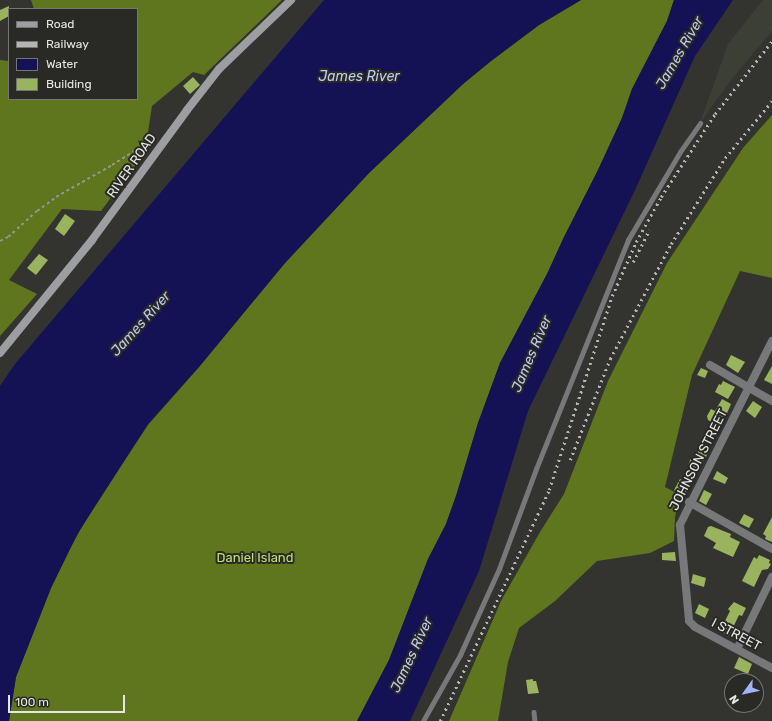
<!DOCTYPE html>
<html>
<head>
<meta charset="utf-8">
<style>
	body { margin:0 }
	#map { position:relative; width:772px; height:721px; overflow:hidden; background:#333430; font-family:Rubik,sans-serif }
	div>[style] { position:absolute }
	.built>* { inset:0; background:#3b3f35 }
	.forest>* { inset:0; background:#5f761e }
	.water>* { inset:0; background:#141255 }
	.building>* { inset:0; background:#9ab35e }
	.path>* { height:1.5px; margin-top:-0.75px; transform-origin:0; background:repeating-linear-gradient(90deg,#959692 0 3px,transparent 0 6px) }
	.lane>* { height:4.5px; margin:-2.25px; padding:0 2.25px; transform-origin:2.25px; border-radius:2.25px; background:#77787a }
	.street>* { height:8px; margin:-4px; padding:0 4px; transform-origin:4px; border-radius:4px; background:#77787a }
	.secondary>* { height:8px; margin:-4px; padding:0 4px; transform-origin:4px; border-radius:4px; background:#9d9ea1 }
	.rail>* { height:2.5px; margin-top:-1.25px; transform-origin:0; background:repeating-linear-gradient(90deg,#b5b6b3 0 2px,transparent 0 6px) }
	span { translate:-50% -50%; white-space:nowrap; text-align:center; line-height:1.15; -webkit-text-stroke:4px #292a26; paint-order:stroke }
	.street-label { font-size:13px; color:#e6e7e4 }
	.park-label { font-size:13px; color:#bfe06f }
	.water-label { font-size:14px; color:#bfc9f2; font-style:italic }
	.legend { position:absolute; left:8px; top:8px; width:130px; height:92px; box-sizing:border-box; background:#292a26; border:1px solid #757672; margin:0; padding:5px 7px; list-style:none; font-size:12px; color:#e6e7e4 }
	.legend li { display:flex; align-items:center; gap:8px; height:20px }
	.legend b { width:20px; border:1px solid #757672 }
	.north { position:absolute; left:724px; top:673px; width:40px; height:40px; box-sizing:border-box; background:#292a26; border:1px solid #757672; border-radius:50%; rotate:237deg; font-size:11px; font-weight:700; line-height:16px; text-align:center; color:#e6e7e4 }
	.north::after { content:''; display:block; margin:auto; width:14px; height:18px; background:#a2b2fd; clip-path:polygon(50% 0,100% 100%,50% 72%,0 100%) }
	.scale { position:absolute; left:8px; top:695px; width:117px; height:18px; box-sizing:border-box; border:2px solid #e6e7e4; border-top:0; padding-left:5px; font-size:12px; line-height:14px; white-space:nowrap; color:#e6e7e4; -webkit-text-stroke:3px #292a26; paint-order:stroke }
</style>
</head>
<body>
<div id="map">
	<div class="built">
		<i style="clip-path:polygon(763px 0,772px 0,772px 31px,731px 80px,700px 123px,728px 44px)"></i>
	</div>
	<div class="forest">
		<i style="clip-path:polygon(31px 0,282px 0,204px 75px,193px 72px,152px 106px,145px 152px,101px 211px,62px 209px,9px 280px,37px 294px,0 336px,0 60px,9px 61px,9px 99px,137px 99px,137px 9px,34px 9px)"></i>
		<i style="clip-path:polygon(581px 0,674px 0,667px 21px,632px 89px,622px 118px,598px 170px,564px 237px,547px 274px,500px 363px,478px 423px,456px 496px,446px 524px,428px 559px,389px 660px,357px 721px,9px 721px,16px 677px,51px 588px,70px 548px,90px 513px,148px 425px,199px 367px,285px 263px,369px 173px,463px 84px,491px 61px,539px 25px)"></i>
		<i style="clip-path:polygon(772px 115px,772px 278px,740px 271px,692px 375px,665px 487px,680px 495px,675px 517px,674px 541px,650px 553px,597px 561px,555px 601px,519px 628px,508px 662px,498px 721px,449px 721px,501px 601px,540px 532px,564px 494px,608px 381px,667px 263px,743px 148px)"></i>
	</div>
	<div class="water">
		<i style="clip-path:polygon(324px 0,581px 0,539px 25px,491px 61px,463px 84px,369px 173px,285px 263px,199px 367px,148px 424px,78px 533px,51px 588px,16px 677px,9px 721px,0 721px,0 386px,15px 364px)"></i>
		<i style="clip-path:polygon(674px 0,733px 0,695px 56px,636px 188px,528px 411px,479px 571px,410px 721px,357px 721px,389px 660px,428px 559px,446px 524px,456px 496px,478px 423px,500px 363px,547px 274px,564px 237px,598px 170px,622px 118px,632px 89px,667px 21px)"></i>
	</div>
	<div class="building">
		<i style="clip-path:polygon(9px 6px,9px 16px,0 21px,0 10px)"></i>
		<i style="clip-path:polygon(193px 77px,200px 85px,190px 94px,183px 86px)"></i>
		<i style="clip-path:polygon(65px 214px,75px 221px,64px 236px,55px 229px)"></i>
		<i style="clip-path:polygon(39px 254px,48px 260px,36px 275px,27px 268px)"></i>
		<i style="clip-path:polygon(731px 355px,745px 362px,738px 373px,726px 365px)"></i>
		<i style="clip-path:polygon(772px 366px,772px 384px,764px 380px)"></i>
		<i style="clip-path:polygon(701px 368px,708px 371px,705px 378px,697px 375px)"></i>
		<i style="clip-path:polygon(723px 381px,735px 387px,728px 399px,715px 392px,719px 384px,721px 385px)"></i>
		<i style="clip-path:polygon(722px 399px,731px 404px,721px 427px,708px 420px,707px 416px,711px 409px,715px 411px)"></i>
		<i style="clip-path:polygon(753px 401px,762px 407px,755px 418px,746px 411px)"></i>
		<i style="clip-path:polygon(699px 450px,707px 455px,698px 470px,688px 465px,691px 458px,694px 460px)"></i>
		<i style="clip-path:polygon(717px 471px,728px 478px,725px 484px,713px 479px)"></i>
		<i style="clip-path:polygon(680px 479px,690px 485px,685px 495px,674px 490px)"></i>
		<i style="clip-path:polygon(704px 490px,712px 494px,706px 505px,699px 501px)"></i>
		<i style="clip-path:polygon(744px 514px,754px 519px,749px 528px,739px 523px)"></i>
		<i style="clip-path:polygon(772px 517px,772px 542px,765px 539px,766px 536px,763px 534px)"></i>
		<i style="clip-path:polygon(711px 526px,731px 534px,730px 537px,740px 542px,733px 557px,713px 548px,716px 543px,704px 536px,708px 527px)"></i>
		<i style="clip-path:polygon(675px 552px,676px 561px,662px 560px,662px 553px)"></i>
		<i style="clip-path:polygon(759px 555px,770px 560px,769px 563px,771px 564px,768px 569px,762px 570px,754px 587px,742px 581px,754px 557px,757px 559px)"></i>
		<i style="clip-path:polygon(693px 574px,706px 578px,704px 587px,691px 583px)"></i>
		<i style="clip-path:polygon(734px 602px,746px 608px,742px 616px,739px 615px,729px 636px,720px 631px,730px 611px,728px 609px)"></i>
		<i style="clip-path:polygon(699px 604px,709px 609px,705px 618px,695px 613px)"></i>
		<i style="clip-path:polygon(739px 657px,752px 664px,748px 674px,734px 668px)"></i>
		<i style="clip-path:polygon(533px 679px,533px 681px,536px 681px,539px 693px,528px 694px,526px 680px)"></i>
	</div>
	<div class="path">
		<i style="left:0;top:241px;width:9px;rotate:-27deg"></i>
		<i style="left:8px;top:237px;width:39px;rotate:-42deg"></i>
		<i style="left:37px;top:211px;width:24px;rotate:-36deg"></i>
		<i style="left:56px;top:197px;width:64px;rotate:-29.7deg"></i>
		<i style="left:112px;top:165px;width:36px;rotate:-32deg"></i>
		<i style="left:142px;top:146px;width:14px;rotate:-25deg"></i>
	</div>
	<div class="lane">
		<i style="left:534px;top:712px;width:9px;rotate:84deg"></i>
		<i style="left:423px;top:721px;width:76px;rotate:-60.7deg"></i>
		<i style="left:460px;top:655px;width:94px;rotate:-65.6deg"></i>
		<i style="left:499px;top:569px;width:107px;rotate:-69.7deg"></i>
		<i style="left:536px;top:469px;width:247px;rotate:-68.1deg"></i>
		<i style="left:628px;top:240px;width:102px;rotate:-59.4deg"></i>
		<i style="left:680px;top:152px;width:35px;rotate:-55deg"></i>
	</div>
	<div class="street">
		<i style="left:772px;top:341px;width:206px;rotate:116.6deg"></i>
		<i style="left:680px;top:525px;width:96px;rotate:84.6deg"></i>
		<i style="left:689px;top:621px;width:8px;rotate:45deg"></i>
		<i style="left:695px;top:627px;width:87px;rotate:28deg"></i>
		<i style="left:710px;top:365px;width:72px;rotate:30.1deg"></i>
		<i style="left:689px;top:502px;width:95px;rotate:29.5deg"></i>
		<i style="left:737px;top:649px;width:80px;rotate:-64.1deg"></i>
	</div>
	<div class="secondary">
		<i style="left:0;top:353px;width:146px;rotate:-50.8deg"></i>
		<i style="left:92px;top:240px;width:161px;rotate:-53.8deg"></i>
		<i style="left:187px;top:110px;width:52px;rotate:-52deg"></i>
		<i style="left:219px;top:69px;width:100px;rotate:-43.8deg"></i>
	</div>
	<div class="rail">
		<i style="left:633px;top:262px;width:36px;rotate:-63deg"></i>
		<i style="left:570px;top:460px;width:109px;rotate:-68.4deg"></i>
		<i style="left:610px;top:359px;width:130px;rotate:-62.1deg"></i>
		<i style="left:671px;top:244px;width:102px;rotate:-57.9deg"></i>
		<i style="left:725px;top:158px;width:74px;rotate:-50.5deg"></i>
		<i style="left:440px;top:721px;width:255px;rotate:-64.7deg"></i>
		<i style="left:549px;top:490px;width:204px;rotate:-72deg"></i>
		<i style="left:612px;top:296px;width:59px;rotate:-66deg"></i>
		<i style="left:636px;top:242px;width:51px;rotate:-60.9deg"></i>
		<i style="left:661px;top:197px;width:99px;rotate:-57deg"></i>
		<i style="left:715px;top:114px;width:93px;rotate:-52deg"></i>
	</div>
	<div class="street-label">
		<span style="left:132px;top:166px;rotate:-55deg">RIVER ROAD</span>
		<span style="left:699px;top:460px;rotate:-63deg">JOHNSON STREET</span>
		<span style="left:736px;top:635px;rotate:28deg">I STREET</span>
	</div>
	<div class="park-label">
		<span style="left:255px;top:558px">Daniel Island</span>
	</div>
	<div class="water-label">
		<span style="left:680px;top:53px;rotate:-60deg">James River</span>
		<span style="left:359px;top:77px">James River</span>
		<span style="left:141px;top:324px;rotate:-48deg">James River</span>
		<span style="left:532px;top:354px;rotate:-67deg">James River</span>
		<span style="left:412px;top:655px;rotate:-65deg">James River</span>
	</div>
	<ul class="legend">
	<li><b style="height:5px;background:#9d9ea1"></b>Road</li>
	<li><b style="height:5px;background:#b5b6b3"></b>Railway</li>
	<li><b style="height:11px;background:#141255"></b>Water</li>
	<li><b style="height:11px;background:#9ab35e"></b>Building</li>
	</ul>
	<div class="north">N</div>
	<div class="scale">100 m</div>
</div>
</body>
</html>
